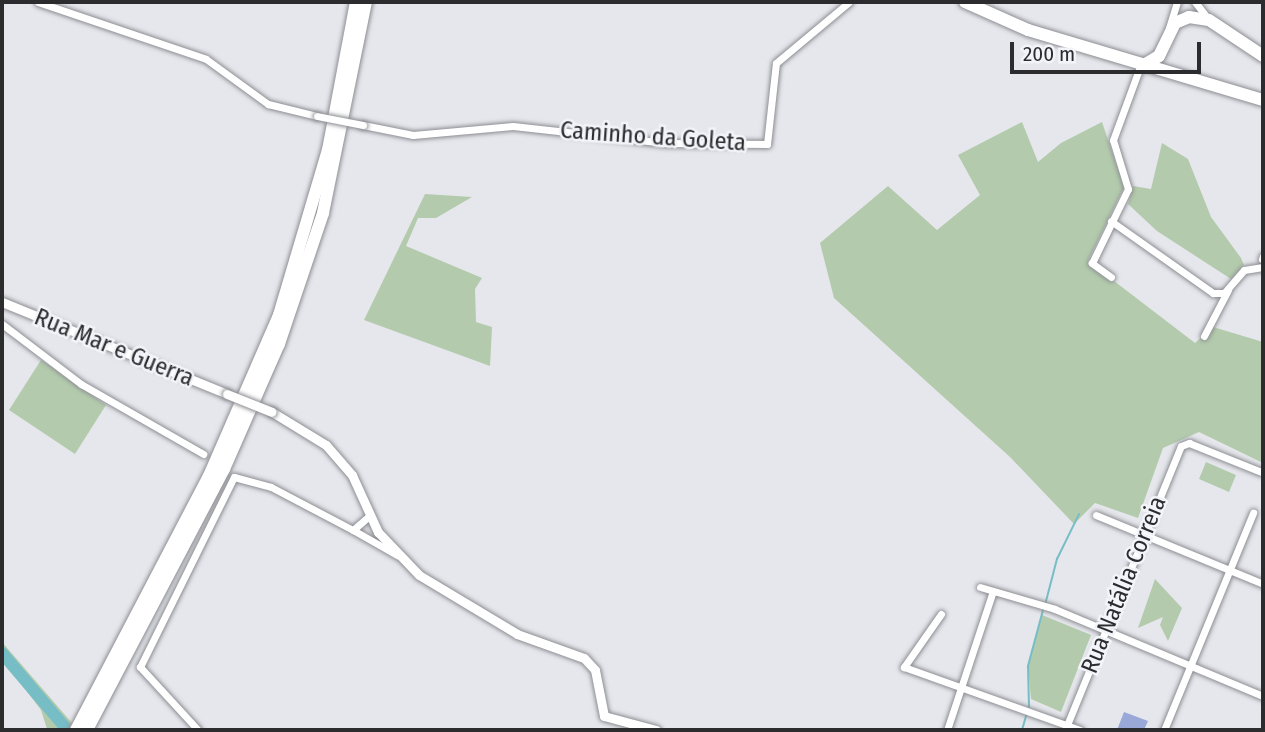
<!DOCTYPE html>
<html>
<head>
<meta charset="utf-8">
<style>
	body { margin:0 }
	#map { position:relative; width:1265px; height:732px; overflow:hidden; background:#e5e7ec; font-family:"Fira Sans Condensed",sans-serif }
	div>[style] { position:absolute }
	.green>* { inset:0; background:#b3cbac }
	.stream>* { height:2px; margin:-1px; padding:0 1px; transform-origin:1px; border-radius:1px; background:#77bdc6 }
	.river>* { height:12px; margin:-6px; padding:0 6px; transform-origin:6px; border-radius:6px; background:#77bdc6 }
	.building>* { inset:0; background:#9aa8d8 }
	.roads { filter:drop-shadow(0 0 2px #8d8e93) drop-shadow(0 0 2px #8d8e93) }
	.minor>* { height:7px; margin:-3.5px; padding:0 3.5px; transform-origin:3.5px; border-radius:3.5px; background:#fff }
	.tertiary>* { height:9px; margin:-4.5px; padding:0 4.5px; transform-origin:4.5px; border-radius:4.5px; background:#fff }
	.primary>* { height:12px; margin:-6px; padding:0 6px; transform-origin:6px; border-radius:6px; background:#fff }
	.bridges { filter:drop-shadow(0 0 2px #8d8e93) drop-shadow(0 0 2px #8d8e93) }
	.minor-bridge>* { height:7px; margin:-3.5px; padding:0 3.5px; transform-origin:3.5px; border-radius:3.5px; background:#fff }
	.tertiary-bridge>* { height:9px; margin:-4.5px; padding:0 4.5px; transform-origin:4.5px; border-radius:4.5px; background:#fff }
	span { translate:-50% -50%; white-space:nowrap; text-align:center; line-height:1.15; -webkit-text-stroke:5px #f2f4f9; paint-order:stroke }
	.street-label { font-size:24px; color:#2c2c2e }
	.frame { position:absolute; inset:0; border:4px solid #2c2c2e; pointer-events:none }
	.scale { position:absolute; left:1010px; top:42px; width:191px; height:32px; box-sizing:border-box; border:4px solid #2c2c2e; border-top:0; padding-left:9px; font-size:21px; line-height:24px; white-space:nowrap; color:#2c2c2e; -webkit-text-stroke:5px #f2f4f9; paint-order:stroke }
</style>
</head>
<body>
<div id="map">
	<div class="green">
		<i style="clip-path:polygon(1022px 122px,1038px 162px,1061px 143px,1102px 122px,1124px 187px,1088px 261px,1195px 343px,1213px 327px,1263px 342px,1263px 463px,1199px 432px,1163px 448px,1138px 518px,1095px 503px,1074px 524px,1010px 457px,834px 298px,820px 243px,888px 186px,937px 230px,980px 195px,958px 155px)"></i>
		<i style="clip-path:polygon(1162px 143px,1188px 159px,1211px 217px,1241px 258px,1244px 265px,1231px 279px,1157px 231px,1128px 204px,1133px 186px,1151px 189px)"></i>
		<i style="clip-path:polygon(425px 194px,472px 197px,436px 218px,418px 218px,406px 246px,482px 278px,475px 289px,476px 322px,492px 327px,490px 366px,364px 320px)"></i>
		<i style="clip-path:polygon(41px 360px,106px 405px,75px 454px,9px 410px)"></i>
		<i style="clip-path:polygon(1206px 462px,1236px 475px,1229px 492px,1199px 479px)"></i>
		<i style="clip-path:polygon(1155px 579px,1182px 608px,1168px 641px,1160px 625px,1163px 617px,1138px 628px)"></i>
		<i style="clip-path:polygon(1042px 615px,1091px 635px,1061px 712px,1031px 699px,1028px 666px)"></i>
		<i style="clip-path:polygon(2px 642px,72px 723px,67px 730px,47px 729px,41px 710px,2px 659px)"></i>
	</div>
	<div class="stream">
		<i style="left:1045px;top:605px;width:48px;rotate:-75.4deg"></i>
		<i style="left:1057px;top:559px;width:50px;rotate:-63.9deg"></i>
		<i style="left:1029px;top:707px;width:41px;rotate:-91.4deg"></i>
		<i style="left:1028px;top:666px;width:58px;rotate:-75deg"></i>
		<i style="left:1022px;top:730px;width:18px;rotate:-74deg"></i>
	</div>
	<div class="river">
		<i style="left:2px;top:653px;width:96px;rotate:49.7deg"></i>
	</div>
	<div class="building">
		<i style="clip-path:polygon(1124px 712px,1148px 721px,1144px 730px,1117px 730px)"></i>
	</div>
	<div class="roads">
		<div class="minor">
			<i style="left:38px;top:2px;width:177px;rotate:18.7deg"></i>
			<i style="left:206px;top:59px;width:77px;rotate:36deg"></i>
			<i style="left:268px;top:104px;width:50px;rotate:13.8deg"></i>
			<i style="left:1195px;top:2px;width:23px;rotate:52deg"></i>
			<i style="left:1169px;top:28px;width:27px;rotate:-73deg"></i>
			<i style="left:363px;top:125px;width:51px;rotate:11.3deg"></i>
			<i style="left:413px;top:135px;width:100px;rotate:-5.1deg"></i>
			<i style="left:513px;top:126px;width:154px;rotate:6.3deg"></i>
			<i style="left:666px;top:143px;width:101px;rotate:0.6deg"></i>
			<i style="left:767px;top:144px;width:81px;rotate:-83.7deg"></i>
			<i style="left:776px;top:63px;width:95px;rotate:-39.9deg"></i>
			<i style="left:1111px;top:221px;width:125px;rotate:35.2deg"></i>
			<i style="left:1213px;top:293px;width:11px"></i>
			<i style="left:1224px;top:293px;width:30px;rotate:-49deg"></i>
			<i style="left:1244px;top:270px;width:19px;rotate:-9deg"></i>
			<i style="left:1262px;top:259px;width:3px;rotate:-72deg"></i>
			<i style="left:1111px;top:277px;width:24px;rotate:-144deg"></i>
			<i style="left:1092px;top:263px;width:82px;rotate:-64.1deg"></i>
			<i style="left:1128px;top:189px;width:51px;rotate:-107deg"></i>
			<i style="left:1113px;top:140px;width:81px;rotate:-69.8deg"></i>
			<i style="left:2px;top:324px;width:99px;rotate:37.2deg"></i>
			<i style="left:81px;top:384px;width:141px;rotate:29.8deg"></i>
			<i style="left:1204px;top:336px;width:52px;rotate:-62.4deg"></i>
			<i style="left:1096px;top:515px;width:181px;rotate:22.4deg"></i>
			<i style="left:353px;top:530px;width:51px;rotate:29.6deg"></i>
			<i style="left:980px;top:587px;width:78px;rotate:16.3deg"></i>
			<i style="left:1055px;top:609px;width:225px;rotate:22.7deg"></i>
			<i style="left:941px;top:614px;width:65px;rotate:124.9deg"></i>
			<i style="left:904px;top:667px;width:187px;rotate:19.7deg"></i>
			<i style="left:1067px;top:725px;width:301px;rotate:-67.8deg"></i>
			<i style="left:1181px;top:446px;width:9px;rotate:-21deg"></i>
			<i style="left:1189px;top:443px;width:78px;rotate:21.9deg"></i>
			<i style="left:198px;top:730px;width:86px;rotate:-132.6deg"></i>
			<i style="left:140px;top:667px;width:212px;rotate:-63.7deg"></i>
			<i style="left:234px;top:477px;width:38px;rotate:15deg"></i>
			<i style="left:271px;top:487px;width:93px;rotate:27.7deg"></i>
			<i style="left:353px;top:530px;width:23px;rotate:-41deg"></i>
			<i style="left:947px;top:730px;width:146px;rotate:-71.7deg"></i>
			<i style="left:1164px;top:730px;width:235px;rotate:-67.7deg"></i>
		</div>
		<div class="tertiary">
			<i style="left:2px;top:302px;width:243px;rotate:22.2deg"></i>
			<i style="left:272px;top:412px;width:63px;rotate:31.4deg"></i>
			<i style="left:326px;top:445px;width:40px;rotate:49deg"></i>
			<i style="left:352px;top:475px;width:63px;rotate:65.5deg"></i>
			<i style="left:378px;top:532px;width:59px;rotate:46.4deg"></i>
			<i style="left:419px;top:575px;width:114px;rotate:31deg"></i>
			<i style="left:517px;top:634px;width:71px;rotate:19.7deg"></i>
			<i style="left:584px;top:658px;width:16px;rotate:47deg"></i>
			<i style="left:595px;top:670px;width:47px;rotate:78.9deg"></i>
			<i style="left:604px;top:716px;width:54px;rotate:15.1deg"></i>
		</div>
		<div class="primary">
			<i style="left:965px;top:2px;width:69px;rotate:24deg"></i>
			<i style="left:1028px;top:30px;width:245px;rotate:16.6deg"></i>
			<i style="left:1144px;top:65px;width:17px;rotate:-31deg"></i>
			<i style="left:1159px;top:56px;width:37px;rotate:-64deg"></i>
			<i style="left:1175px;top:23px;width:15px;rotate:-23deg"></i>
			<i style="left:1189px;top:17px;width:20px;rotate:9deg"></i>
			<i style="left:1209px;top:20px;width:65px;rotate:33.7deg"></i>
			<i style="left:76px;top:730px;width:287px;rotate:-62.4deg"></i>
			<i style="left:209px;top:476px;width:176px;rotate:-66.5deg"></i>
			<i style="left:279px;top:315px;width:172px;rotate:-73.5deg"></i>
			<i style="left:328px;top:150px;width:151px;rotate:-79.3deg"></i>
			<i style="left:87px;top:730px;width:295px;rotate:-62.3deg"></i>
			<i style="left:224px;top:469px;width:137px;rotate:-66.3deg"></i>
			<i style="left:279px;top:344px;width:138px;rotate:-71.4deg"></i>
			<i style="left:323px;top:213px;width:215px;rotate:-78.5deg"></i>
		</div>
	</div>
	<div class="bridges">
		<div class="minor-bridge">
			<i style="left:317px;top:116px;width:47px;rotate:11.1deg"></i>
		</div>
		<div class="tertiary-bridge">
			<i style="left:227px;top:394px;width:48px;rotate:21.8deg"></i>
		</div>
	</div>
	<div class="street-label">
		<span style="left:653px;top:137px;rotate:4deg">Caminho da Goleta</span>
		<span style="left:114px;top:348px;rotate:22deg">Rua Mar e Guerra</span>
		<span style="left:1124px;top:585px;rotate:-68deg">Rua Natália Correia</span>
	</div>
	<div class="frame"></div>
	<div class="scale">200 m</div>
</div>
</body>
</html>
